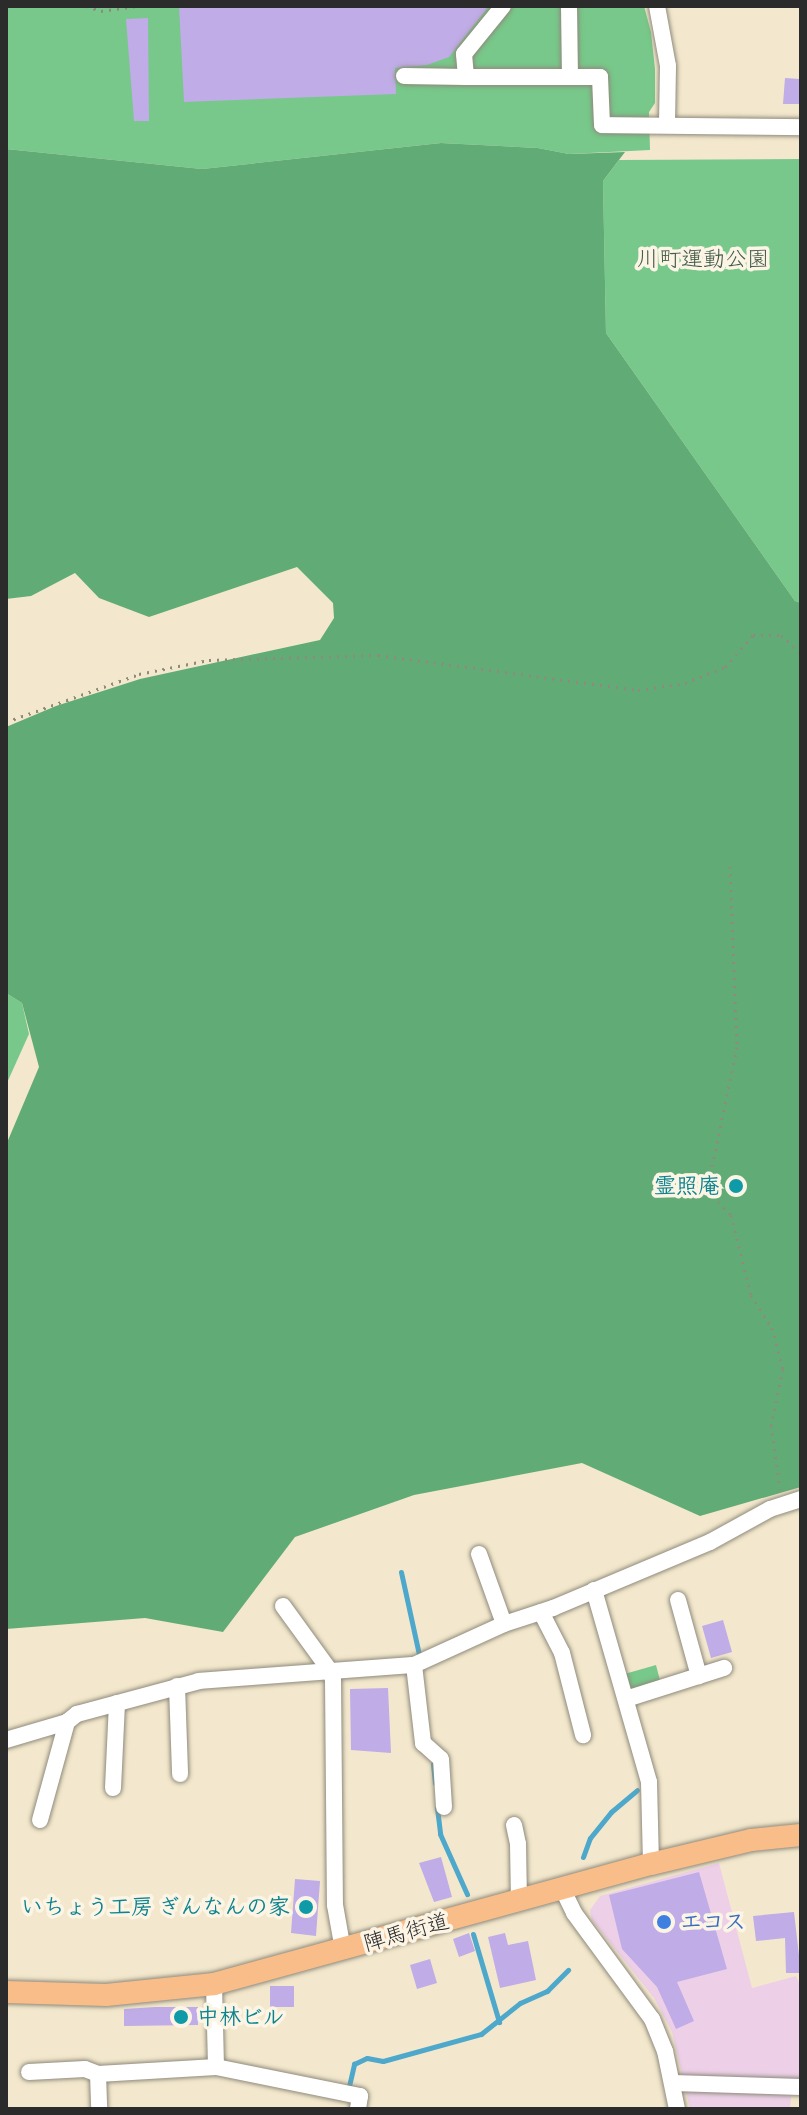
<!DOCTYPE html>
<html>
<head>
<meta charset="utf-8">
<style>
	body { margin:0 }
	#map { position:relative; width:807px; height:2115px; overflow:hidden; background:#f3e8cd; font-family:Delius,"Klee One",sans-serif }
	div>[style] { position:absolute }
	.built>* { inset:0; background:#edd0e8 }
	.green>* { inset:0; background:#77c88a }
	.forest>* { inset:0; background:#61ac76 }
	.stream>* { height:5px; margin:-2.5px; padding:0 2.5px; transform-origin:2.5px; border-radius:2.5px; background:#4ea8cb }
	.building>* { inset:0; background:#c0ace6 }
	.path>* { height:3px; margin-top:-1.5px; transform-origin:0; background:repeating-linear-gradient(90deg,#8f8a7c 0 2px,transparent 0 8px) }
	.roads { filter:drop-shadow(0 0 2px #8f8a7c) drop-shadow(0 0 2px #8f8a7c) }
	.minor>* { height:16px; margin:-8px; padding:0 8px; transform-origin:8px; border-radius:8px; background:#fff }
	.major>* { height:22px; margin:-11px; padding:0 11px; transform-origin:11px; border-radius:11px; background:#f9bd89 }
	.dots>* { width:22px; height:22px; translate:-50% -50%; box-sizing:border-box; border:4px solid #fcf5e5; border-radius:50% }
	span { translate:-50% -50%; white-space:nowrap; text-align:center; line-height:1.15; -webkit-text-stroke:7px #fcf5e5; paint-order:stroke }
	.park-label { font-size:22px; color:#425a48 }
	.culture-label { font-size:22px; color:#0d838f; font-weight:700 }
	.right { translate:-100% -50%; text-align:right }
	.left { translate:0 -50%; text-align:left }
	.shop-label { font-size:22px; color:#366cbe; font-weight:700 }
	.street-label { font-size:22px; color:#2b2b2b }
	.frame { position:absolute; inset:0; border:8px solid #2b2b2b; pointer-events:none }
</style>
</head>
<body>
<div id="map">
	<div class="built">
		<i style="clip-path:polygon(719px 1863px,752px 1988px,796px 1976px,801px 1987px,801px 2087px,792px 2087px,790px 2109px,690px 2109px,672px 2032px,654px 1998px,592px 1920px,590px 1910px,600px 1896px)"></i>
	</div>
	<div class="green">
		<i style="clip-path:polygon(6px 6px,644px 6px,651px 32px,655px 69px,655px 103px,649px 112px,650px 150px,569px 154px,538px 148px,441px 143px,202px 169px,6px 149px)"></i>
		<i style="clip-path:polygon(801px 159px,801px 603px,795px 601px,606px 333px,603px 181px,619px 160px)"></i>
		<i style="clip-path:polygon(6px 993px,22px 1003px,29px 1034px,6px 1085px)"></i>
		<i style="clip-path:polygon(656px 1665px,662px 1688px,632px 1697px,628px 1680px,621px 1675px)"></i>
	</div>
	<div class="forest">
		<i style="clip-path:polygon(441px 143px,538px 148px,569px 154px,625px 152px,603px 181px,606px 333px,795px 601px,801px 603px,801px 1487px,700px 1516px,582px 1463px,414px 1495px,295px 1537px,223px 1632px,145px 1618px,6px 1629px,6px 1145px,39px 1067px,22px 1003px,6px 993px,6px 727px,56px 706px,140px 679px,320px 640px,334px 618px,333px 603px,297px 567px,149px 617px,99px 598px,75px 573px,31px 596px,6px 599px,6px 149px,202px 169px)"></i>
	</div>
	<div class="stream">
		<i style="left:401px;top:1572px;width:89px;rotate:77.7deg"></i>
		<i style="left:433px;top:1764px;width:19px;rotate:84deg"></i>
		<i style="left:437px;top:1808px;width:26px;rotate:83deg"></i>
		<i style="left:440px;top:1834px;width:66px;rotate:65.8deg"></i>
		<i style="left:583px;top:1857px;width:20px;rotate:-70deg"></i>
		<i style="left:590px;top:1838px;width:33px;rotate:-51deg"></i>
		<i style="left:611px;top:1812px;width:34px;rotate:-40deg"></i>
		<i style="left:473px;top:1934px;width:92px;rotate:73.5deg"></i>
		<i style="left:349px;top:2086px;width:23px;rotate:-77deg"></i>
		<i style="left:354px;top:2064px;width:14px;rotate:-25deg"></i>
		<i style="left:367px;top:2058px;width:16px;rotate:11deg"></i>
		<i style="left:383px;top:2061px;width:102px;rotate:-15.4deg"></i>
		<i style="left:481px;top:2034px;width:50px;rotate:-38.5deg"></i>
		<i style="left:520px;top:2003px;width:30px;rotate:-24deg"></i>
		<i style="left:547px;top:1991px;width:30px;rotate:-45deg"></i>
	</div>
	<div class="building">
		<i style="clip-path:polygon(179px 6px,489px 6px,449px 57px,427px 65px,395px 68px,396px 94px,184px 102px)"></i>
		<i style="clip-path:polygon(148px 18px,149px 121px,134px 121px,126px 19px)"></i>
		<i style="clip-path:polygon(785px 78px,800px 79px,800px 104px,783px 104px)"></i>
		<i style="clip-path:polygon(723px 1620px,732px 1652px,711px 1658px,702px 1626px)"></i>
		<i style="clip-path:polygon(388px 1688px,391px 1753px,351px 1750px,350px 1689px)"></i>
		<i style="clip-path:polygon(441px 1857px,452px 1897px,434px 1902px,419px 1863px)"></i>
		<i style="clip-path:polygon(699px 1872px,727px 1969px,677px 1982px,694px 2021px,676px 2029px,657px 1987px,622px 1949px,609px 1895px)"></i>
		<i style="clip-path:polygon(295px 1879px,320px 1881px,316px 1936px,291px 1933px)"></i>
		<i style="clip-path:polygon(794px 1912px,801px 1973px,786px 1973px,785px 1938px,756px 1941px,753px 1916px)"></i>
		<i style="clip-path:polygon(469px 1933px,475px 1951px,459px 1957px,453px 1939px)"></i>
		<i style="clip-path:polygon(505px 1933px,508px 1945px,528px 1941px,536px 1980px,500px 1988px,488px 1937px)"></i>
		<i style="clip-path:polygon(430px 1959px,437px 1983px,417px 1989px,410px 1965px)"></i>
		<i style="clip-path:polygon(270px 1986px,294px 1986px,294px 2007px,270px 2007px)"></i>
		<i style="clip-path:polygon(155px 2007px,198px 2007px,198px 2025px,124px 2026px,124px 2009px)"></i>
	</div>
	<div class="path">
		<i style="left:86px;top:6px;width:16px;rotate:18deg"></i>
		<i style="left:101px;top:11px;width:34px;rotate:-8deg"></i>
		<i style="left:6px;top:722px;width:141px;rotate:-19.8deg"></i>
		<i style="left:139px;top:674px;width:71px;rotate:-11.3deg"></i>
		<i style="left:209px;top:660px;width:169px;rotate:-1.7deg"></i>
		<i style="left:378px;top:655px;width:262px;rotate:7.7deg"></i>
		<i style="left:638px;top:690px;width:48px;rotate:-8.5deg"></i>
		<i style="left:685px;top:683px;width:43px;rotate:-21.8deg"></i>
		<i style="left:725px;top:667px;width:43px;rotate:-48.8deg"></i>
		<i style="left:753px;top:635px;width:28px"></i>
		<i style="left:781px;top:635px;width:27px;rotate:42deg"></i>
		<i style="left:730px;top:866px;width:181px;rotate:87.8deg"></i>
		<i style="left:737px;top:1047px;width:146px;rotate:101.8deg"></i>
		<i style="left:707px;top:1190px;width:35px;rotate:46deg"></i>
		<i style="left:731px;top:1215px;width:82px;rotate:76deg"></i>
		<i style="left:751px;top:1295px;width:39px;rotate:58deg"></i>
		<i style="left:772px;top:1328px;width:42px;rotate:75deg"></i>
		<i style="left:783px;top:1369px;width:57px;rotate:102.1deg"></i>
		<i style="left:771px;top:1425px;width:65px;rotate:82deg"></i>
	</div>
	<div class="roads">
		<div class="minor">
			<i style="left:503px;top:6px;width:62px;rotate:129.1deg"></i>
			<i style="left:464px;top:54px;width:23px;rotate:85deg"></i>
			<i style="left:466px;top:77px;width:134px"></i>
			<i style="left:600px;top:77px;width:48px;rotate:87.6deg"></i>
			<i style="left:602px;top:125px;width:199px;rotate:0.6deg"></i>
			<i style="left:569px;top:6px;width:71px;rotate:89.2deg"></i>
			<i style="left:657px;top:6px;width:61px;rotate:79.6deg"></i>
			<i style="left:668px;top:66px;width:59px;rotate:91deg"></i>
			<i style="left:404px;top:76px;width:62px;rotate:0.9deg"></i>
			<i style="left:479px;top:1554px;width:74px;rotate:70.3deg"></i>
			<i style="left:594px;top:1590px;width:200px;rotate:74deg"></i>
			<i style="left:649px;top:1782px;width:82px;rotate:88.6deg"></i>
			<i style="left:678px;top:1600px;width:79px;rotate:74.6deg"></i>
			<i style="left:283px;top:1606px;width:82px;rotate:54deg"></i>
			<i style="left:331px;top:1672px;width:8px;rotate:76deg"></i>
			<i style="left:333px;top:1680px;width:225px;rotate:89.5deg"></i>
			<i style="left:335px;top:1905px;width:46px;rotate:79.9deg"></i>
			<i style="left:541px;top:1612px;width:46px;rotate:62.9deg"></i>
			<i style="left:562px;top:1653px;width:85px;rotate:75.6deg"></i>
			<i style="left:414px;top:1665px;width:79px;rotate:83.4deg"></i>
			<i style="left:423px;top:1743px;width:24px;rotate:42deg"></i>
			<i style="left:441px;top:1759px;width:48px;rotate:86.4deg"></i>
			<i style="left:177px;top:1686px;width:88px;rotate:88deg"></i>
			<i style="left:626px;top:1699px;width:103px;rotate:-17.6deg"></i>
			<i style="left:6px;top:1740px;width:64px;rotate:-16.4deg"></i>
			<i style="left:67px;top:1722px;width:13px;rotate:-39deg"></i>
			<i style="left:77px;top:1714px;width:126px;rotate:-15.1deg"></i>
			<i style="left:199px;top:1681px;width:216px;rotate:-4.3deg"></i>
			<i style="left:414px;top:1665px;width:99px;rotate:-24.5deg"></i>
			<i style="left:504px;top:1624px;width:52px;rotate:-18.1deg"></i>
			<i style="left:553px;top:1608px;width:170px;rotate:-22.8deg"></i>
			<i style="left:710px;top:1542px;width:68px;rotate:-28.8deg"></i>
			<i style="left:770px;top:1509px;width:33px;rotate:-18deg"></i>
			<i style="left:113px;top:1788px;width:85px;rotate:-87.3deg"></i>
			<i style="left:40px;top:1820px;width:102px;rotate:-74.6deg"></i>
			<i style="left:514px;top:1825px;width:19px;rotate:78deg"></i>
			<i style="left:518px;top:1844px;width:56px;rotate:89deg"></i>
			<i style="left:562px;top:1888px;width:28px;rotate:64deg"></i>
			<i style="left:574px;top:1913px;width:132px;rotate:53.7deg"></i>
			<i style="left:652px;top:2019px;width:35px;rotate:68deg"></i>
			<i style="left:665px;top:2051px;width:59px;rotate:78.3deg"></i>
			<i style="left:214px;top:1984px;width:83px;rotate:88.6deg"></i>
			<i style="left:29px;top:2072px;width:56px;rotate:-3.1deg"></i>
			<i style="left:85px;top:2069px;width:14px;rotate:21deg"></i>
			<i style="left:98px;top:2074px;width:118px;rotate:-3.4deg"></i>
			<i style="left:216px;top:2067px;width:147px;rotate:11.4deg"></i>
			<i style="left:360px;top:2096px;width:13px;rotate:99deg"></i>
			<i style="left:98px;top:2074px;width:35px;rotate:88deg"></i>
			<i style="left:673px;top:2083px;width:128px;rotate:1.8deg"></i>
		</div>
		<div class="major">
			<i style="left:6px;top:1992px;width:100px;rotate:1.7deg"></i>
			<i style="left:106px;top:1995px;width:109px;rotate:-5.8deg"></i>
			<i style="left:214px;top:1984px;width:453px;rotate:-15.4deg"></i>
			<i style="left:651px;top:1864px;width:103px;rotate:-13.5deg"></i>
			<i style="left:751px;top:1840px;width:50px;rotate:-5.7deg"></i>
		</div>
	</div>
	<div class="dots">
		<i style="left:736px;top:1186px;background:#0f9aa8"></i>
		<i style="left:306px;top:1907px;background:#0f9aa8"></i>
		<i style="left:664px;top:1922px;background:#3f7fe0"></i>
		<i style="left:181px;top:2017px;background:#0f9aa8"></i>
	</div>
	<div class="park-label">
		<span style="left:703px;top:259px">川町運動公園</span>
	</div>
	<div class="culture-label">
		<span class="right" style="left:720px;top:1186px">霊照庵</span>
		<span class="right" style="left:290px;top:1907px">いちょう工房 ぎんなんの家</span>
		<span class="left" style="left:197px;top:2017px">中林ビル</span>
	</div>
	<div class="shop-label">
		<span class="left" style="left:680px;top:1922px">エコス</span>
	</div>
	<div class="street-label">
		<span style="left:406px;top:1932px;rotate:-16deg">陣馬街道</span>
	</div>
	<div class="frame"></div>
</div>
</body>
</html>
